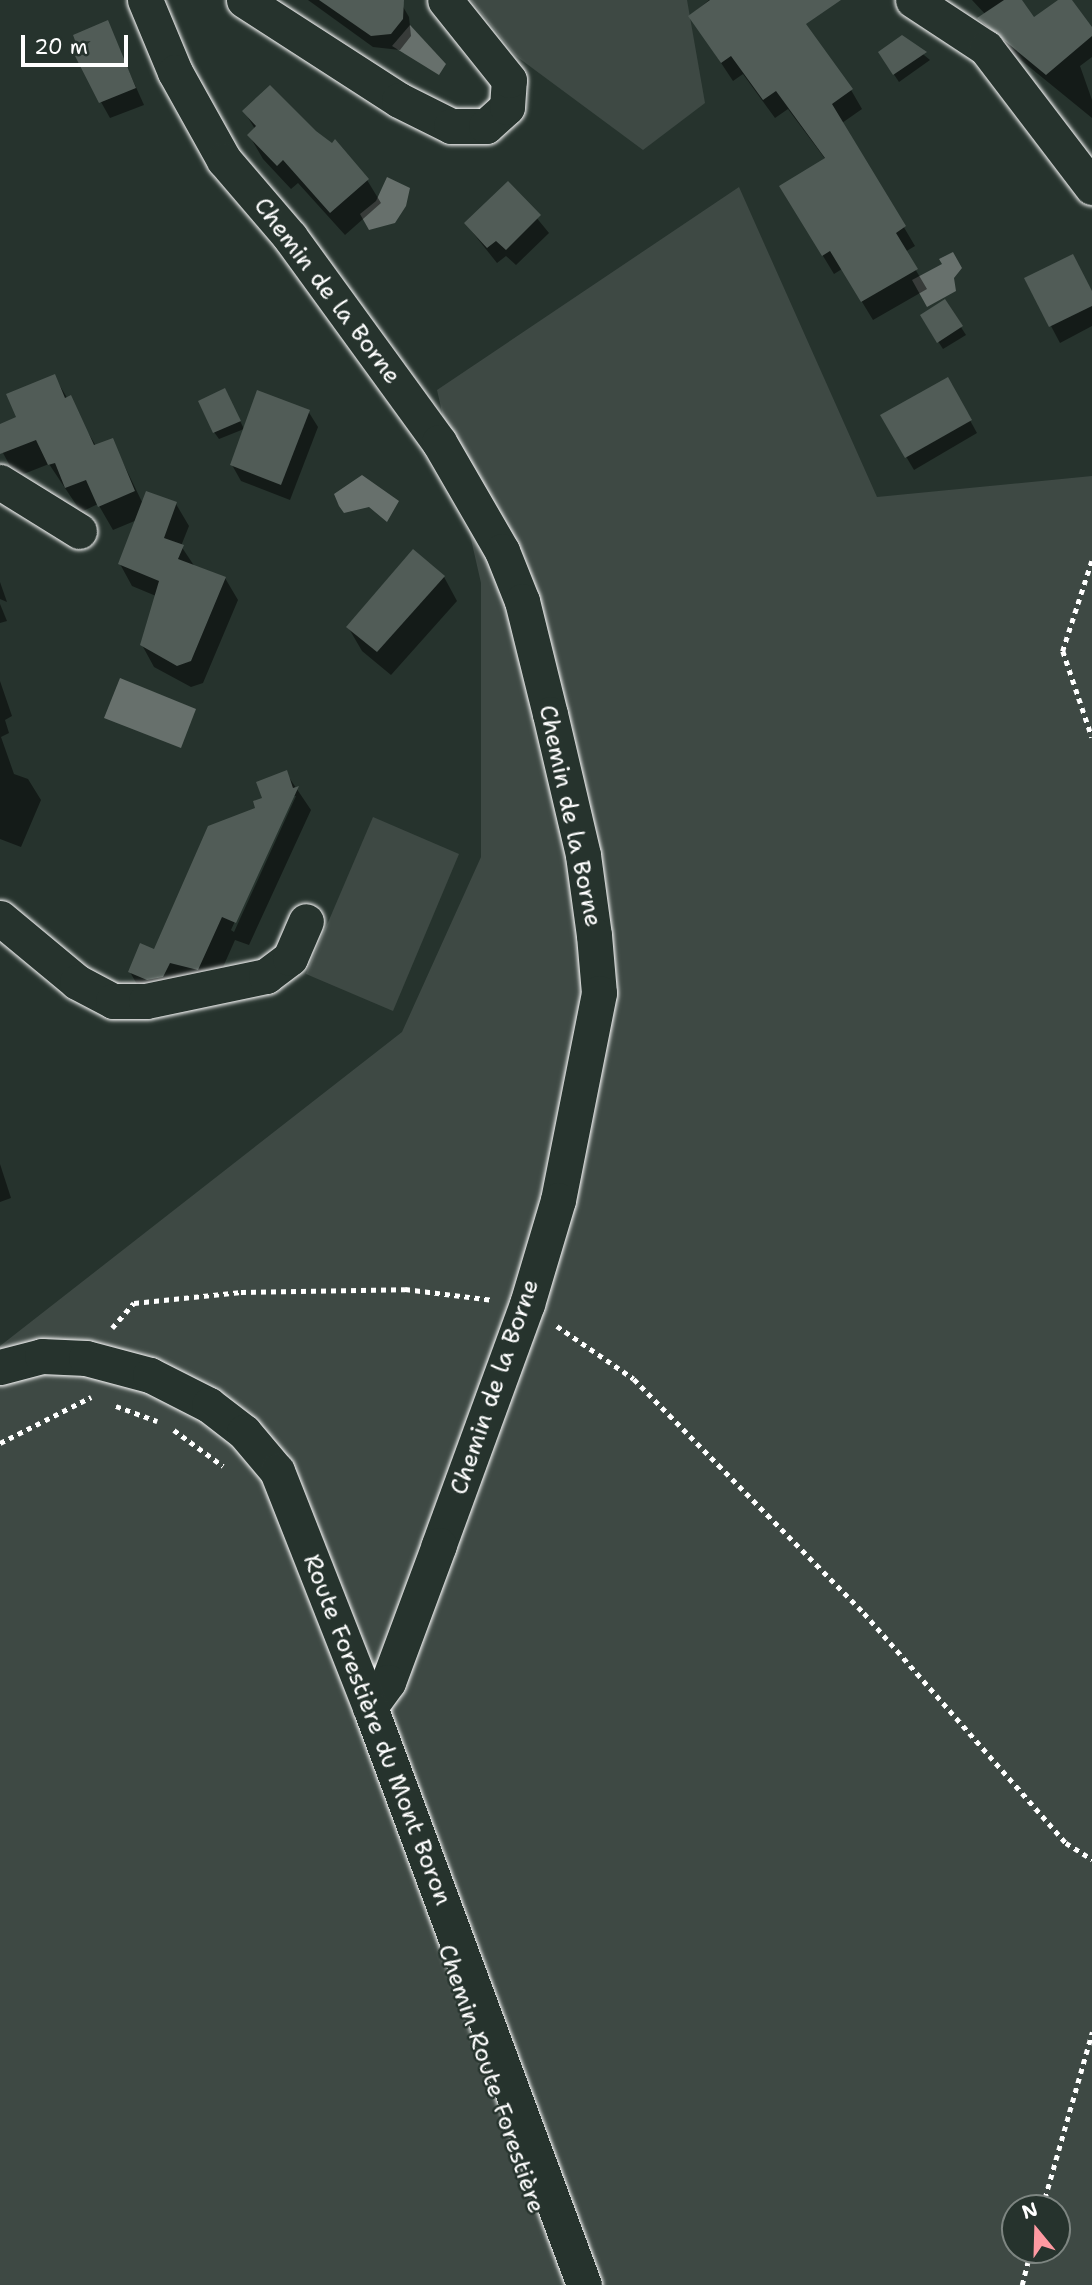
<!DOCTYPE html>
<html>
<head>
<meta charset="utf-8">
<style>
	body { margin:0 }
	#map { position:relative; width:1092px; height:2285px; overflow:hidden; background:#26332d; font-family:"Shantell Sans",sans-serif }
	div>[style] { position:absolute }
	.green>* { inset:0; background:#3e4944 }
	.water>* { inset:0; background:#67706c }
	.shadow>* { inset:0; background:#0007 }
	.building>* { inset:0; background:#515c57 }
	.path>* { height:4.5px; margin-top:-2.25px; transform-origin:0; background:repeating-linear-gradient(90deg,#fff 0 5px,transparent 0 10px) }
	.roads { filter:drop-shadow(0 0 2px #fff) drop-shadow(0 0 2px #fff) }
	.minor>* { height:35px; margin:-17.5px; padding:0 17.5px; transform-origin:17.5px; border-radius:17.5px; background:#26332d }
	span { translate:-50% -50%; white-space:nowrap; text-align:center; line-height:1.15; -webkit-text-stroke:5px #26332d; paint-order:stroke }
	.street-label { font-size:24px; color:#fff }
	.north { position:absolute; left:1001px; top:2194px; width:70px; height:70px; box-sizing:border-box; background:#26332d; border:2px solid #7d8581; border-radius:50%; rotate:341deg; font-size:19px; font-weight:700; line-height:28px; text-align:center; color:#fff }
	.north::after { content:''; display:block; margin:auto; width:24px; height:32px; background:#ff9aa2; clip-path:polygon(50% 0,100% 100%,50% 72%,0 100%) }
	.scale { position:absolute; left:21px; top:35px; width:107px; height:32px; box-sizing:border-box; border:4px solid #fff; border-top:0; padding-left:9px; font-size:21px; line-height:24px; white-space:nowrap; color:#fff; -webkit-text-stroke:5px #26332d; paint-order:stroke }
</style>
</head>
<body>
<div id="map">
	<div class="green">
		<i style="clip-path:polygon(471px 0,687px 0,705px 103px,643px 150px,516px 56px)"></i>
		<i style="clip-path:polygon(evenodd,739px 187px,877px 497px,1092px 476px,1092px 2285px,0 2285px,0 1346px,402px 1032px,481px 857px,481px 583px,437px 390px,739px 187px,1015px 2208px,1057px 2208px,1057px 2250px,1015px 2250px,1015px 2208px)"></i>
		<i style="clip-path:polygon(373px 817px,459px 854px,393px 1011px,306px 974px)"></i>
	</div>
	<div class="water">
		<i style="clip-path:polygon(410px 25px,446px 64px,439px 75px,392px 46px)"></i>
		<i style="clip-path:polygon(387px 177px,410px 188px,406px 206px,395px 223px,369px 230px,360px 214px,376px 201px)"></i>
		<i style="clip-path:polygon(953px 252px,962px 268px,954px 278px,956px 291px,927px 307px,912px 280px,942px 264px,939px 259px)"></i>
		<i style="clip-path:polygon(362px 475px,399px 501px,387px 522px,369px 507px,344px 513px,339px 506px,334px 494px)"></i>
		<i style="clip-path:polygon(120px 678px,196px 709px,181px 748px,104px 718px)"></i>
	</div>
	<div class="shadow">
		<i style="clip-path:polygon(308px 0,399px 0,409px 17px,411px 36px,400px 50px,373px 47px)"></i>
		<i style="clip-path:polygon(709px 0,741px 0,851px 90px,862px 109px,842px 123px,915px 246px,905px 252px,927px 289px,873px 320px,842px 269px,834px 274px,792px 205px,826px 160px,788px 109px,775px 118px,743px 74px,733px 81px,690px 16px)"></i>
		<i style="clip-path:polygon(972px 0,1020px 0,1034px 19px,1060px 0,1070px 0,1092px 30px,1092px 57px,1080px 66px,1092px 100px,1092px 118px,988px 33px,980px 19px,986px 15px)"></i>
		<i style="clip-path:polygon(107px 23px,144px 105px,110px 118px,101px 102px)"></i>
		<i style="clip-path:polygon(902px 37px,930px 60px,899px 82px,885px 61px)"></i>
		<i style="clip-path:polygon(244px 111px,367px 180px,381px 203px,345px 235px,298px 183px,291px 189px,263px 159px,249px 135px,255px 129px)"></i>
		<i style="clip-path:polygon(508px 183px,549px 233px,516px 265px,506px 256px,497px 263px,466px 224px)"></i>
		<i style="clip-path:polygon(1026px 279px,1092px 293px,1092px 326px,1060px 343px)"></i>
		<i style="clip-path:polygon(944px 301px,966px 335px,943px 349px,922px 316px)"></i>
		<i style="clip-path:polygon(54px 376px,96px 446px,112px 440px,143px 504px,176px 504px,189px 526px,181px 546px,195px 567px,225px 578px,238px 600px,203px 683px,191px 687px,154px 667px,142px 645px,156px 596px,132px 586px,120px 564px,137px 520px,113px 530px,98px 504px,81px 512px,49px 464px,16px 477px,3px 453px,0 426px,18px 418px)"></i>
		<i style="clip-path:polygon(947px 379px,977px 433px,914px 470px,882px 416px)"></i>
		<i style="clip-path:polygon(229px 398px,244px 429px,219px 439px,214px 432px)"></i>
		<i style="clip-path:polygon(308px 411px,318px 427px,290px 500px,241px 481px,232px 465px)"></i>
		<i style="clip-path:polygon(444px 577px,457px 601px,391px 675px,362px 651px,348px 627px)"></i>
		<i style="clip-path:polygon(0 582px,7px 602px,0 599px)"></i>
		<i style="clip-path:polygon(0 604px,7px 621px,0 623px)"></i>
		<i style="clip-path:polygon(0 681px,12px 716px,5px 720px,9px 733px,1px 737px,14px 774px,28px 779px,41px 800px,21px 847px,0 839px)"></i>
		<i style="clip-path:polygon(evenodd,286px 773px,311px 810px,249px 945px,235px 940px,212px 992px,143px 995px,130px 972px,155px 951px,286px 773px,292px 796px,296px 796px,234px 932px,231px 930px,292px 796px)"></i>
		<i style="clip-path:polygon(0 1164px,11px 1198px,0 1202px)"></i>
	</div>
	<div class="building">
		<i style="clip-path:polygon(319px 0,404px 0,403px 19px,391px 34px,371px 36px)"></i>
		<i style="clip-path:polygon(710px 0,841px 0,806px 24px,853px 89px,832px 104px,906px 226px,896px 233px,918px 269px,861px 302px,830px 251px,822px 256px,779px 186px,825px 158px,776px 91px,763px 100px,731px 56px,721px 63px,688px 16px)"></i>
		<i style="clip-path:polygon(1004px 0,1022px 0,1034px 17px,1058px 0,1072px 0,1092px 27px,1092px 36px,1046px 75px,977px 18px)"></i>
		<i style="clip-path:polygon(108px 20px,136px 88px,99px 103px,75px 56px,80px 54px,73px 35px)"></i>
		<i style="clip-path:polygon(902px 35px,927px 52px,893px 75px,878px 52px)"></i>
		<i style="clip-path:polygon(270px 85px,316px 131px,332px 143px,335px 139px,369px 179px,330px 213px,283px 160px,277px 166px,247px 135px,256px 126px,242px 111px)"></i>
		<i style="clip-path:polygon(508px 181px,541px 215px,506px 250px,496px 241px,487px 248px,464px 223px)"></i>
		<i style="clip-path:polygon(1073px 254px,1092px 291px,1092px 306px,1049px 327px,1024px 278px)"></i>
		<i style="clip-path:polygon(945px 299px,963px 326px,937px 343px,920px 315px)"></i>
		<i style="clip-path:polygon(55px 374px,65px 398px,71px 395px,94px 445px,113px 438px,135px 491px,98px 507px,86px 480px,65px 488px,55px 463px,48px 465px,36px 440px,0 454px,0 424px,16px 417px,6px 394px)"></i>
		<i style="clip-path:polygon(948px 377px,972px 420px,905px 458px,880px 415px)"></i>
		<i style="clip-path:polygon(225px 388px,241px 421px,213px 433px,198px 401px)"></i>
		<i style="clip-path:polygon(257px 390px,310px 410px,281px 485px,230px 465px)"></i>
		<i style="clip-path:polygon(146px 491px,177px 502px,164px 538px,184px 545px,178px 559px,226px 577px,191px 661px,177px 666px,140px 645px,159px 581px,118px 564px)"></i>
		<i style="clip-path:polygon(413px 549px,445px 576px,377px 652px,346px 627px)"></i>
		<i style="clip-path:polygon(287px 770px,293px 788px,299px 786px,236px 923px,222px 917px,198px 970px,170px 963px,163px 977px,147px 980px,128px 972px,140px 943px,154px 949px,208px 826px,255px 808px,253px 801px,262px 798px,256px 782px)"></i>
	</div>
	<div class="path">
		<i style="left:1092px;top:561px;width:95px;rotate:107.9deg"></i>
		<i style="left:1063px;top:651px;width:91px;rotate:71.4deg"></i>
		<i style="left:557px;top:1326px;width:93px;rotate:34.5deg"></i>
		<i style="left:634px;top:1379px;width:328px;rotate:45.5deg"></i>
		<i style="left:864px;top:1613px;width:306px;rotate:48.7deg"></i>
		<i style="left:1066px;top:1843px;width:31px;rotate:32deg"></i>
		<i style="left:112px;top:1328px;width:33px;rotate:-49deg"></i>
		<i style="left:134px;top:1303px;width:108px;rotate:-5.9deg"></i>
		<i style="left:241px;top:1292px;width:164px;rotate:-1deg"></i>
		<i style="left:405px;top:1289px;width:89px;rotate:7.1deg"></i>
		<i style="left:116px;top:1406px;width:44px;rotate:20.1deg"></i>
		<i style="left:174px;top:1430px;width:61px;rotate:36.3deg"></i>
		<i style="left:0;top:1443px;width:102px;rotate:-26.8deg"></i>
		<i style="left:1042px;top:2208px;width:183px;rotate:-74.1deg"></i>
		<i style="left:1022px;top:2285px;width:36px;rotate:-76deg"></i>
	</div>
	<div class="roads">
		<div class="minor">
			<i style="left:145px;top:0;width:78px;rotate:67.4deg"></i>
			<i style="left:175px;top:72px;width:101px;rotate:60.9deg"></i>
			<i style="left:224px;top:160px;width:101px;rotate:49.4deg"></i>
			<i style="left:290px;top:237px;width:253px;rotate:54deg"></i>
			<i style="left:439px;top:442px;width:126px;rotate:60deg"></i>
			<i style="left:502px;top:551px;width:54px;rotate:68.2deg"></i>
			<i style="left:522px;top:601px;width:116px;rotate:76.1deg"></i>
			<i style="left:550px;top:714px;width:145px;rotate:76.8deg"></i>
			<i style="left:583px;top:855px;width:81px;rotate:82.2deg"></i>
			<i style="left:594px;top:935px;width:58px;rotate:85.1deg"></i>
			<i style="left:599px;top:993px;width:211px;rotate:101.2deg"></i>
			<i style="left:558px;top:1200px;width:109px;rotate:106.6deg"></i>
			<i style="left:527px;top:1304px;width:257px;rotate:110.1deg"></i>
			<i style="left:439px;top:1545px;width:146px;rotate:110.4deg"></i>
			<i style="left:388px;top:1682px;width:31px;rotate:126deg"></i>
			<i style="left:244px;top:0;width:184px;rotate:32.8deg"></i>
			<i style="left:399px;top:100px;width:58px;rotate:26.6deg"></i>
			<i style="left:451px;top:126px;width:35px"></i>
			<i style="left:486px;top:126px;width:28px;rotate:-42deg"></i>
			<i style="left:507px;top:107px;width:27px;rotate:-86deg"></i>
			<i style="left:509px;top:80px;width:102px;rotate:-128.7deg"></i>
			<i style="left:913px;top:0;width:87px;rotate:33.3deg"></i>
			<i style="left:986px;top:48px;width:175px;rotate:52.7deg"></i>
			<i style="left:0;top:482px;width:93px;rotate:31.8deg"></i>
			<i style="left:0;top:918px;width:100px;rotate:39.7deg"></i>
			<i style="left:77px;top:982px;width:41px;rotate:27.8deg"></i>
			<i style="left:113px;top:1001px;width:33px"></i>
			<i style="left:146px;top:1001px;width:123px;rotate:-11.8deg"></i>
			<i style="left:266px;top:976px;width:30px;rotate:-37deg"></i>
			<i style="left:290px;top:958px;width:40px;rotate:-66.6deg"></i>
			<i style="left:0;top:1367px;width:43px;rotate:-14.7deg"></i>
			<i style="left:42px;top:1356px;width:44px;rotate:2.6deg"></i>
			<i style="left:86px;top:1358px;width:66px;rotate:14.9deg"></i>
			<i style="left:150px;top:1375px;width:66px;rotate:27deg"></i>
			<i style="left:209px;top:1405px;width:44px;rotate:37.6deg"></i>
			<i style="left:244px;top:1432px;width:51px;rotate:49.8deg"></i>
			<i style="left:277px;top:1471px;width:254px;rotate:68.5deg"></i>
			<i style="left:370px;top:1707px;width:616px;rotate:69.68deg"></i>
		</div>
	</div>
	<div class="street-label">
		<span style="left:327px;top:291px;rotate:53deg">Chemin de la Borne</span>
		<span style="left:570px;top:816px;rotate:78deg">Chemin de la Borne</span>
		<span style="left:495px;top:1387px;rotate:-71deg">Chemin de la Borne</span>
		<span style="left:377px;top:1730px;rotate:69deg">Route Forestière du Mont Boron</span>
		<span style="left:491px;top:2079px;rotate:71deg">Chemin Route Forestière</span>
	</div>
	<div class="north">N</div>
	<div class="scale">20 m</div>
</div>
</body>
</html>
